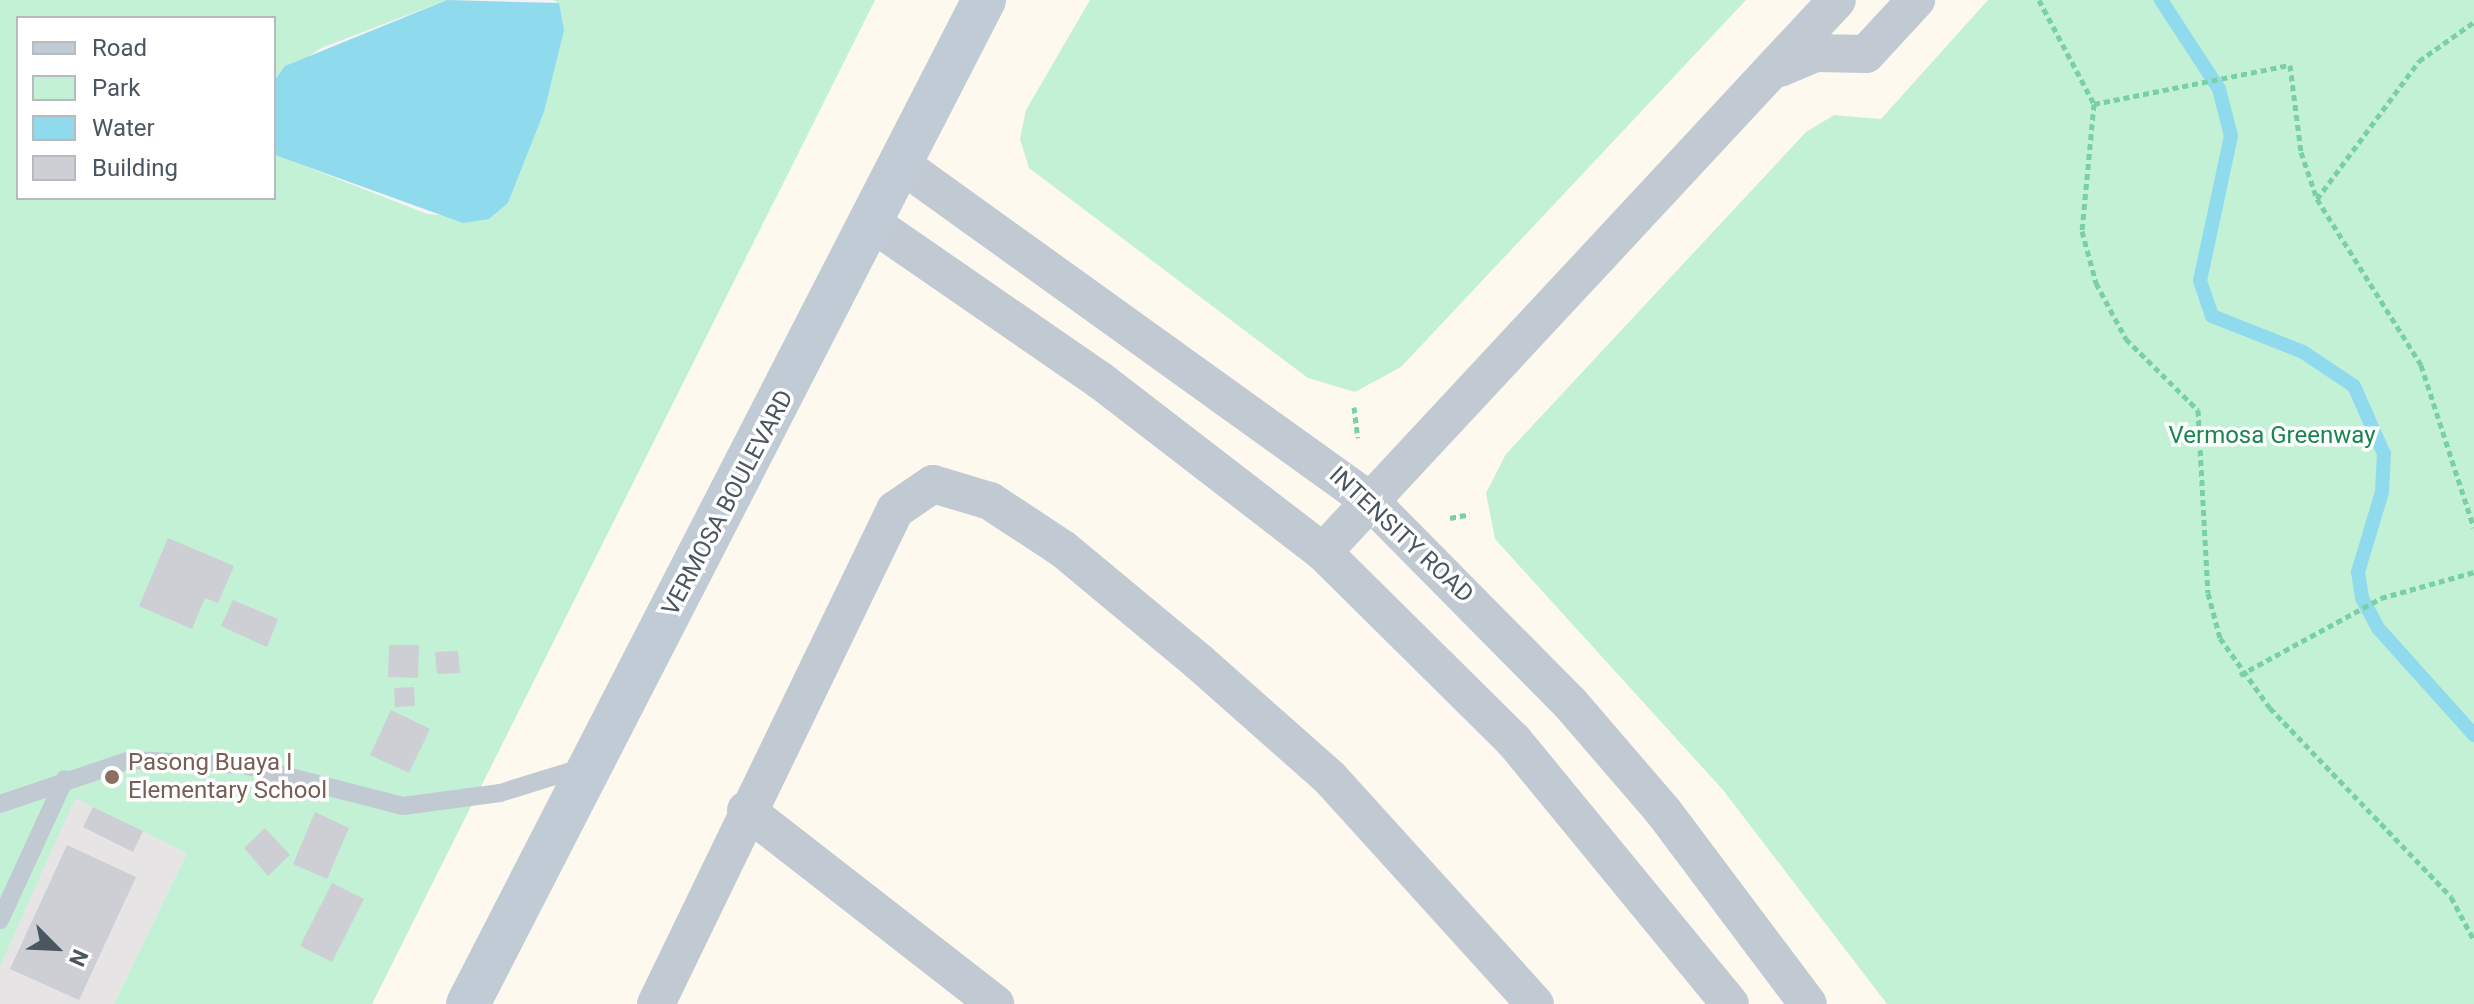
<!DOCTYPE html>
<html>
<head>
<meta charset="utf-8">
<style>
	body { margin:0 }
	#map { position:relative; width:2474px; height:1004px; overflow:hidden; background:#f5f3f3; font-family:Roboto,sans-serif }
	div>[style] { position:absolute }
	.commercial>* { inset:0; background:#fdf9ef }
	.education>* { inset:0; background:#e6e4e5 }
	.green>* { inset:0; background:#c3f1d5 }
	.water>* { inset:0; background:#90daee }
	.stream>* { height:14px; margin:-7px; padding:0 7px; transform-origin:7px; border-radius:7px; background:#90daee }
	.building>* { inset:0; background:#cdcfd5 }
	.path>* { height:5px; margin-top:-2.5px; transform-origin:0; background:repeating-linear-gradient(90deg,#7ad0a6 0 6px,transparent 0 10px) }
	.lane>* { height:18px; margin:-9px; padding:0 9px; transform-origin:9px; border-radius:9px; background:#c1cad2 }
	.street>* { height:38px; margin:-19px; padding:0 19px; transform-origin:19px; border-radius:19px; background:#c1cad2 }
	.secondary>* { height:44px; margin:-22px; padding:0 22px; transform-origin:22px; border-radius:22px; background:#c1cbd6 }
	.dots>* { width:22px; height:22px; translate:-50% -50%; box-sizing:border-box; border:4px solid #fff; border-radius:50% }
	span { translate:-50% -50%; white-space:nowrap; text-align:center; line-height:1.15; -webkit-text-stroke:7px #fff; paint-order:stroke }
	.park-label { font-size:24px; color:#17864f }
	.street-label { font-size:24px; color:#4a5661 }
	.education-label { font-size:24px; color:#785e54 }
	.left { translate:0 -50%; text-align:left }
	.legend { position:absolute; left:16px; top:16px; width:260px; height:184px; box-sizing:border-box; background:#fff; border:2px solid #b7bbc0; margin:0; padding:10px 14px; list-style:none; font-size:24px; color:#4a5661 }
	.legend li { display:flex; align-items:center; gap:16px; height:40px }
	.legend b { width:40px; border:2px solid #b7bbc0 }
	.north { position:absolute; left:16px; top:908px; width:80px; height:80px; -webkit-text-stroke:6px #fff; paint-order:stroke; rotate:114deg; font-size:22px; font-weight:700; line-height:32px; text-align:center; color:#4a5661 }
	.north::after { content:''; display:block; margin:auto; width:28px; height:36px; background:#4a5661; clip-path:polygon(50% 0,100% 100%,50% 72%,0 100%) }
</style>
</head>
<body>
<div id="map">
	<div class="commercial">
		<i style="clip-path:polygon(875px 0,2474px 0,2474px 1004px,372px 1004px)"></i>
	</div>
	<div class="education">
		<i style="clip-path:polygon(0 575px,187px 853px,114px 1004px,0 1004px)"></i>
	</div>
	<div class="green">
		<i style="clip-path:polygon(0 0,447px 0,321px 48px,274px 81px,274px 18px,18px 18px,18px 198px,274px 198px,274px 154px,427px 214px,489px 219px,508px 203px,544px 112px,559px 3px,553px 0,875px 0,372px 1004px,114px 1004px,187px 853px,75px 798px,0 966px)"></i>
		<i style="clip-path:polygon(1090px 0,1746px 0,1401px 367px,1355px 392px,1308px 378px,1029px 168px,1020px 139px,1026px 110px)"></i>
		<i style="clip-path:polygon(1988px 0,2474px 0,2474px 1004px,1887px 1004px,1723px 790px,1495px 539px,1486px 493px,1506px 454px,1806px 132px,1834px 115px,1881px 119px)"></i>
	</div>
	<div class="water">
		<i style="clip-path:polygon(447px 0,559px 3px,564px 30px,544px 112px,508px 203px,489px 219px,463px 223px,275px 155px,274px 81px,285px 66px)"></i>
	</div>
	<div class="stream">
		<i style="left:2161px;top:0;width:106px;rotate:56.9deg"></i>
		<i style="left:2219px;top:89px;width:49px;rotate:75.7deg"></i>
		<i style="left:2231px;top:136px;width:148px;rotate:102.1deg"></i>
		<i style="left:2200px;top:281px;width:37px;rotate:71deg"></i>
		<i style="left:2212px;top:316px;width:98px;rotate:21.6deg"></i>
		<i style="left:2303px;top:352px;width:61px;rotate:33.7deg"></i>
		<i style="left:2354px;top:386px;width:74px;rotate:66.2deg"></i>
		<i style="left:2384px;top:454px;width:38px;rotate:93deg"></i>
		<i style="left:2382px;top:492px;width:84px;rotate:106.7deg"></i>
		<i style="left:2358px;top:572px;width:26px;rotate:81deg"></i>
		<i style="left:2362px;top:598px;width:34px;rotate:62deg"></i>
		<i style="left:2378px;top:628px;width:144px;rotate:48.1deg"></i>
	</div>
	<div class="building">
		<i style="clip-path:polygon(168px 538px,234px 566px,218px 603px,205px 598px,192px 629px,139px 606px)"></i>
		<i style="clip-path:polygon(233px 600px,278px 619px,267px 647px,221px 626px)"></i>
		<i style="clip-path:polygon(389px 645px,419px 645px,418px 678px,388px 677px)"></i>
		<i style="clip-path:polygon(458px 651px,460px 673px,437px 674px,435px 652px)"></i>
		<i style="clip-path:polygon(414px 687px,415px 706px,395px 707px,394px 688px)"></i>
		<i style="clip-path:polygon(391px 710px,430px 729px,409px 773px,370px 755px)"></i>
		<i style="clip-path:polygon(93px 807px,143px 831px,133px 852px,83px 827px)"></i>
		<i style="clip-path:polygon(315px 812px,349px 828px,327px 879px,293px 864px)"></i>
		<i style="clip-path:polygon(265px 828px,290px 855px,268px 876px,244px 848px)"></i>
		<i style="clip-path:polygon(67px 845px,136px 877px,79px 1000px,10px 969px)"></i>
		<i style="clip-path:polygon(332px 883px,364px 899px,332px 962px,300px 946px)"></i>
	</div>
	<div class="path">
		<i style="left:2039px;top:0;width:118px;rotate:62.1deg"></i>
		<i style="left:2094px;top:104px;width:128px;rotate:95.4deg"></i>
		<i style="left:2082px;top:231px;width:54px;rotate:74.9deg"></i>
		<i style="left:2096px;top:283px;width:64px;rotate:61.8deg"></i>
		<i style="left:2126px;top:339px;width:101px;rotate:44.6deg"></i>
		<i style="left:2198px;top:410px;width:183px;rotate:86.9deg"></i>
		<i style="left:2208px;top:593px;width:47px;rotate:75.1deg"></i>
		<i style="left:2220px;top:638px;width:86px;rotate:54.5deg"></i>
		<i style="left:2270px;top:708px;width:262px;rotate:46.2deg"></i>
		<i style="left:2451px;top:897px;width:49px;rotate:61.9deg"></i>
		<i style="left:2094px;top:104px;width:200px;rotate:-11.3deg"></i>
		<i style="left:2290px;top:65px;width:88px;rotate:82.8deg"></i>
		<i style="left:2301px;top:152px;width:50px;rotate:71.2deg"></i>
		<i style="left:2317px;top:199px;width:196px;rotate:57.9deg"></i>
		<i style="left:2421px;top:365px;width:171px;rotate:72deg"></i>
		<i style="left:2317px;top:199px;width:172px;rotate:-53.5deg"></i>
		<i style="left:2419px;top:61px;width:67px;rotate:-35.3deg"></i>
		<i style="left:1354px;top:407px;width:31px;rotate:83deg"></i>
		<i style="left:1450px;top:518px;width:20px;rotate:-11deg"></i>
		<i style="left:2240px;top:675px;width:161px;rotate:-28.6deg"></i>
		<i style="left:2381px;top:598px;width:97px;rotate:-15.6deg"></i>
	</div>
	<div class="lane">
		<i style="left:0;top:804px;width:137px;rotate:-18.7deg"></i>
		<i style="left:130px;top:760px;width:114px;rotate:2.5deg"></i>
		<i style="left:244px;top:765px;width:164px;rotate:14.5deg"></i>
		<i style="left:403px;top:806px;width:98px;rotate:-7.6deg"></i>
		<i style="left:500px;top:793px;width:88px;rotate:-17.2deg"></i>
		<i style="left:0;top:920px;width:155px;rotate:-65.3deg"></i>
	</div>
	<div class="street">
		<i style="left:1780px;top:68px;width:39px;rotate:-23deg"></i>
		<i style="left:1816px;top:53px;width:50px;rotate:1.1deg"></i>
		<i style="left:1866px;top:54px;width:74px;rotate:-47.2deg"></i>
		<i style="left:901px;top:164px;width:578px;rotate:35.7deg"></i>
		<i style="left:1370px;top:501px;width:284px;rotate:45.3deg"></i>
		<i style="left:1570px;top:703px;width:143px;rotate:49.3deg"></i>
		<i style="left:1663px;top:811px;width:241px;rotate:53.1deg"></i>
		<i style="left:872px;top:223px;width:278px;rotate:34.6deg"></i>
		<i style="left:1101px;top:381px;width:280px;rotate:37.6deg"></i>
		<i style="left:1323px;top:552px;width:269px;rotate:44.7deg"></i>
		<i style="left:1514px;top:741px;width:340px;rotate:50.6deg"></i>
		<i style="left:1323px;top:552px;width:754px;rotate:-47.04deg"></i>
		<i style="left:746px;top:810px;width:316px;rotate:37.9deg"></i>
		<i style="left:656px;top:1004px;width:549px;rotate:-64.18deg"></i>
		<i style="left:895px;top:510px;width:46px;rotate:-34.4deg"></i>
		<i style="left:933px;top:484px;width:59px;rotate:16.6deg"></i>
		<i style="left:990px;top:501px;width:87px;rotate:33.3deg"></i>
		<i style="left:1063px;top:549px;width:177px;rotate:39.7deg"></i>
		<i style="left:1199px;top:662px;width:175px;rotate:41.5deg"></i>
		<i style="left:1330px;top:778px;width:305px;rotate:47.8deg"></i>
	</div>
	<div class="secondary">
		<i style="left:468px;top:1004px;width:1129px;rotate:-62.8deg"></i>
	</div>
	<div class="dots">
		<i style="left:112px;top:777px;background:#8d6e63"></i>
	</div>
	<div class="park-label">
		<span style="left:2272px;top:436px">Vermosa Greenway</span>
	</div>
	<div class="street-label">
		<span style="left:728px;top:503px;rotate:-62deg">VERMOSA BOULEVARD</span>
		<span style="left:1401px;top:535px;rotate:43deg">INTENSITY ROAD</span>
	</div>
	<div class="education-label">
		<span class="left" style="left:128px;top:777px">Pasong Buaya I<br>Elementary School</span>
	</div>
	<ul class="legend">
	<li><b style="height:10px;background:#c1cbd6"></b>Road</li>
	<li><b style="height:22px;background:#c3f1d5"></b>Park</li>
	<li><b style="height:22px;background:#90daee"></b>Water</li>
	<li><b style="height:22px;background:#cdcfd5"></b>Building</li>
	</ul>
	<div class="north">N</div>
</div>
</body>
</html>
